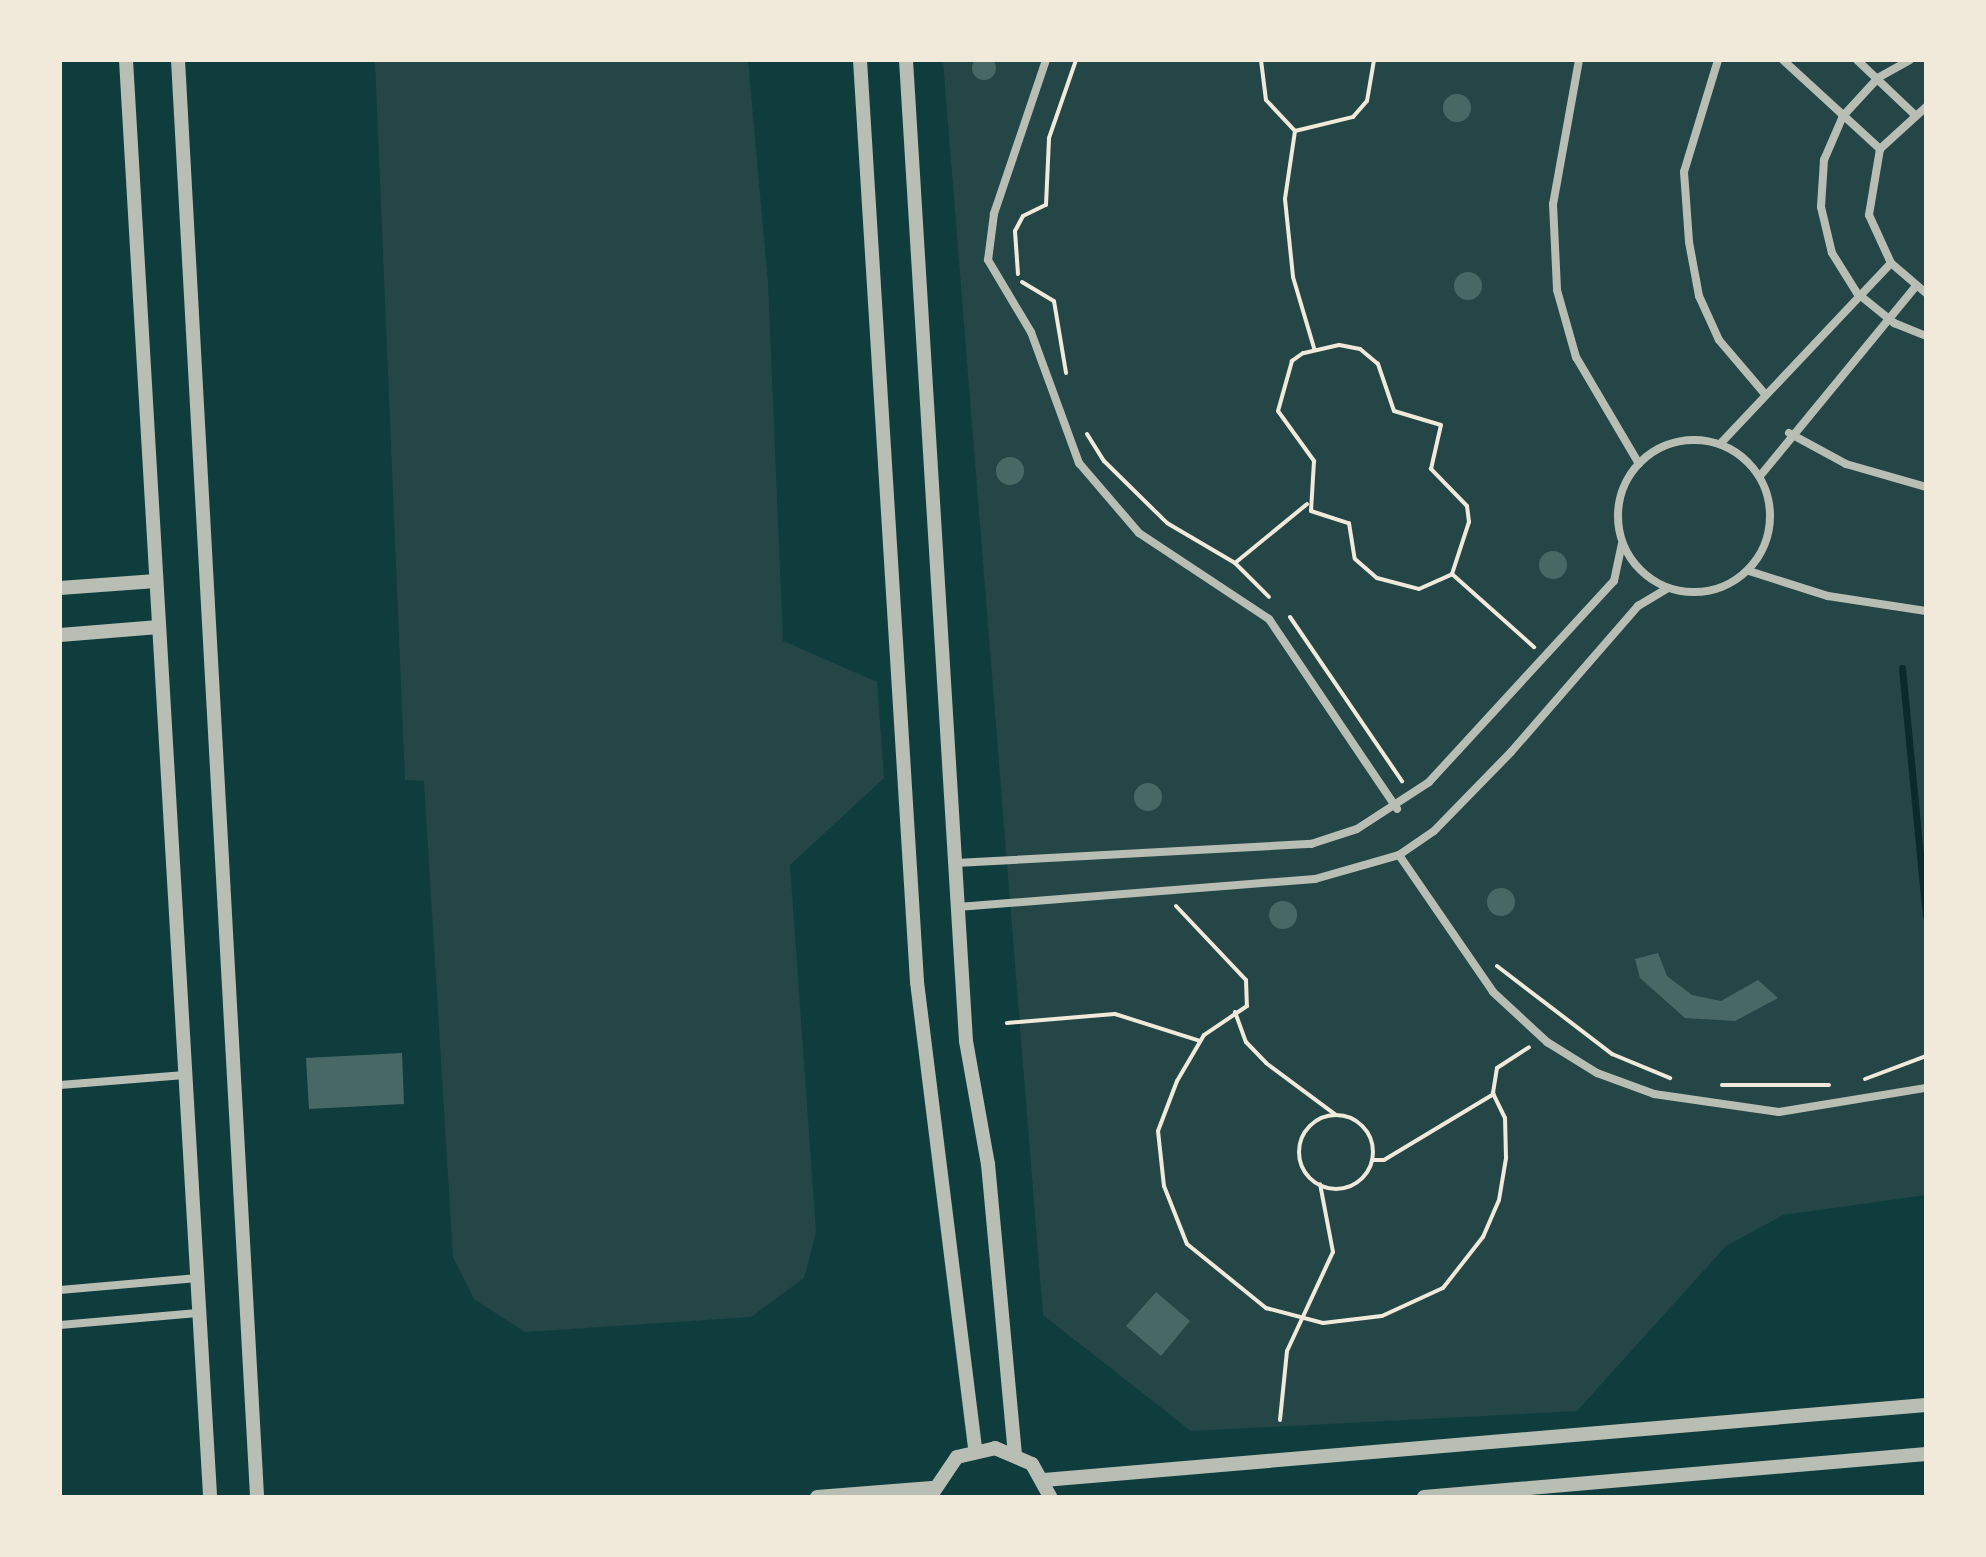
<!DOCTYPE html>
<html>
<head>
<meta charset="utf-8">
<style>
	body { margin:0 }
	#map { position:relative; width:1986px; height:1557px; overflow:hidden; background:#0f3d3e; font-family:"Noto Sans",sans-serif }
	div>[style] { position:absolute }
	.green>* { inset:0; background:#244646 }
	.stream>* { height:7px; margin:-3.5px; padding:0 3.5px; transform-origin:3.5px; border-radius:3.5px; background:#0a2a2b }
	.building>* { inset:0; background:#486865 }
	.round { border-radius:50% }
	.path>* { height:4px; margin:-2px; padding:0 2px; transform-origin:2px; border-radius:2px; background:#f1e9da }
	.path>.ring { margin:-2px; padding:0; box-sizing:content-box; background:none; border:4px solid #f1e9da; border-radius:50% }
	.minor>* { height:8px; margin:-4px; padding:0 4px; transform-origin:4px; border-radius:4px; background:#b8beb3 }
	.minor>.ring { margin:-4px; padding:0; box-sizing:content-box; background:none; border:8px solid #b8beb3; border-radius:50% }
	.tertiary>* { height:14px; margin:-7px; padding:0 7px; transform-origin:7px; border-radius:7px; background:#b8beb3 }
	span { translate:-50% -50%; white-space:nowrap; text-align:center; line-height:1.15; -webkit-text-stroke:6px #f1e9da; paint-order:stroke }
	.frame { position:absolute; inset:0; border:62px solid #f1e9da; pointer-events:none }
</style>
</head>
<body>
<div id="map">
	<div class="green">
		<i style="clip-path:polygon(375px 60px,748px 60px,768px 283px,783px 641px,877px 682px,884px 778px,790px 865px,816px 1232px,804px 1278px,751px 1317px,525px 1332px,474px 1299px,453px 1257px,424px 781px,405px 780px)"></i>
		<i style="clip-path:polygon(943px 60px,1926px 60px,1926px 1195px,1783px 1215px,1726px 1246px,1577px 1411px,1191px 1431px,1043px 1315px)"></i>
	</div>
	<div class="stream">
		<i style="left:1902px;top:668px;width:248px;rotate:84.5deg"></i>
	</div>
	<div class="building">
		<i class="round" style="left:972px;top:56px;width:24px;height:24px"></i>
		<i class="round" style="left:1443px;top:94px;width:28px;height:28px"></i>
		<i class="round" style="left:1454px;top:272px;width:28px;height:28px"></i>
		<i class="round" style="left:996px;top:457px;width:28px;height:28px"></i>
		<i class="round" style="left:1539px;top:551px;width:28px;height:28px"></i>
		<i class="round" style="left:1134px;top:783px;width:28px;height:28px"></i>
		<i class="round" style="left:1487px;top:888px;width:28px;height:28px"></i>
		<i class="round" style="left:1269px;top:901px;width:28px;height:28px"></i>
		<i style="clip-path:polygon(1658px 953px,1667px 976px,1692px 995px,1721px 1001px,1758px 980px,1778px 998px,1735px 1021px,1685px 1018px,1640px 978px,1635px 959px)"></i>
		<i style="clip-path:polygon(402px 1053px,404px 1104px,309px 1109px,306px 1058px)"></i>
		<i style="clip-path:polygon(1156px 1292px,1190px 1321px,1161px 1356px,1126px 1326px)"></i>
	</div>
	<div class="path">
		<i style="left:1261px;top:60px;width:40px;rotate:82.9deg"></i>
		<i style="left:1266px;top:100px;width:42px;rotate:46.9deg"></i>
		<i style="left:1295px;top:131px;width:60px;rotate:-13.6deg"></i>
		<i style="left:1353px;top:117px;width:21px;rotate:-49deg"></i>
		<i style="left:1367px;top:101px;width:42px;rotate:-80.3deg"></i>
		<i style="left:1295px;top:131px;width:69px;rotate:98.4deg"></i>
		<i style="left:1285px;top:199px;width:78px;rotate:84.1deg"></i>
		<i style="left:1293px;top:277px;width:74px;rotate:73.5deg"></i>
		<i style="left:1018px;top:274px;width:43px;rotate:-94deg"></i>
		<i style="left:1015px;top:231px;width:17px;rotate:-62deg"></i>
		<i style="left:1023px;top:216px;width:25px;rotate:-26deg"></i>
		<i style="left:1046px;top:205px;width:67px;rotate:-87.4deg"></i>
		<i style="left:1049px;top:138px;width:83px;rotate:-70.9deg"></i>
		<i style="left:1022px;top:282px;width:37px;rotate:31deg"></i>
		<i style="left:1054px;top:301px;width:73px;rotate:80.5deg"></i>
		<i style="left:1087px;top:434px;width:32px;rotate:58deg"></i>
		<i style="left:1104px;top:461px;width:88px;rotate:44.5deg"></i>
		<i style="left:1167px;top:523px;width:79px;rotate:30.5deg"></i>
		<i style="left:1235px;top:563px;width:48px;rotate:45deg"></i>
		<i style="left:1235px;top:563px;width:93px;rotate:-39.3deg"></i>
		<i style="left:1452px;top:574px;width:55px;rotate:-71.9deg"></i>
		<i style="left:1469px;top:522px;width:16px;rotate:-97deg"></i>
		<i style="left:1467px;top:506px;width:52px;rotate:-134.2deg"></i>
		<i style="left:1431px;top:469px;width:45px;rotate:-77.2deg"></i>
		<i style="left:1441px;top:425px;width:49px;rotate:-163.4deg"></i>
		<i style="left:1394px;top:411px;width:50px;rotate:-108.8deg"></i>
		<i style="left:1378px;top:364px;width:23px;rotate:-140deg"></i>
		<i style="left:1360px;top:349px;width:21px;rotate:-169deg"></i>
		<i style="left:1339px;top:345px;width:37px;rotate:167deg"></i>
		<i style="left:1303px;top:353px;width:14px;rotate:144deg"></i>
		<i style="left:1292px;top:361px;width:52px;rotate:105.6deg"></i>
		<i style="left:1278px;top:411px;width:62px;rotate:54.2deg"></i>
		<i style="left:1314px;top:461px;width:50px;rotate:93.4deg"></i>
		<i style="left:1311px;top:511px;width:40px;rotate:18deg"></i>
		<i style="left:1349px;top:523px;width:36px;rotate:81deg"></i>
		<i style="left:1355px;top:559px;width:29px;rotate:41deg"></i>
		<i style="left:1377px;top:578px;width:43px;rotate:14.7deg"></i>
		<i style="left:1419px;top:589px;width:36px;rotate:-24deg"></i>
		<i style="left:1452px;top:574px;width:110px;rotate:41.7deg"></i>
		<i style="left:1290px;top:617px;width:199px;rotate:55.7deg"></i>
		<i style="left:1176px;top:906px;width:102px;rotate:46.6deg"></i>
		<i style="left:1246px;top:980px;width:26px;rotate:88deg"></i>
		<i style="left:1247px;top:1006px;width:52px;rotate:146deg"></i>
		<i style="left:1204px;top:1035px;width:53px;rotate:120.4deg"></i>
		<i style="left:1177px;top:1081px;width:53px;rotate:110.8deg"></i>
		<i style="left:1158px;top:1131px;width:55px;rotate:83.8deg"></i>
		<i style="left:1164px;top:1186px;width:62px;rotate:68.4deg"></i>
		<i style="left:1187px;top:1244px;width:102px;rotate:39deg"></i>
		<i style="left:1266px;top:1308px;width:59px;rotate:14.7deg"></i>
		<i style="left:1323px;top:1323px;width:59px;rotate:-6.8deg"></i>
		<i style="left:1382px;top:1316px;width:67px;rotate:-24.7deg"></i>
		<i style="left:1443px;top:1288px;width:65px;rotate:-51.9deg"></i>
		<i style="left:1483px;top:1237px;width:40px;rotate:-66.6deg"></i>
		<i style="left:1499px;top:1200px;width:43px;rotate:-80.5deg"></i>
		<i style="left:1506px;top:1158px;width:40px;rotate:-91.4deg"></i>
		<i style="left:1505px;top:1118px;width:28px;rotate:-116deg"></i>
		<i style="left:1493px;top:1093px;width:25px;rotate:-81deg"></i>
		<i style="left:1497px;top:1068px;width:38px;rotate:-33deg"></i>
		<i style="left:1497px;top:966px;width:145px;rotate:37.4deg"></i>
		<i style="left:1612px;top:1054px;width:63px;rotate:22.5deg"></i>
		<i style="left:1235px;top:1012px;width:32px;rotate:70deg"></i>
		<i style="left:1246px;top:1042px;width:29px;rotate:46deg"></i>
		<i style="left:1266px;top:1063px;width:87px;rotate:36.6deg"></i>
		<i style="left:1007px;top:1023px;width:108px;rotate:-4.8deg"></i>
		<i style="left:1115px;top:1014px;width:89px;rotate:17.6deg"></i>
		<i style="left:1865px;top:1079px;width:65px;rotate:-20.7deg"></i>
		<i style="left:1722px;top:1085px;width:107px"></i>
		<i class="ring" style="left:1299px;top:1115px;width:70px;height:70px"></i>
		<i style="left:1372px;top:1160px;width:12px"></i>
		<i style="left:1384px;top:1160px;width:128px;rotate:-31deg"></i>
		<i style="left:1280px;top:1420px;width:69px;rotate:-84.2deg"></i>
		<i style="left:1287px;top:1351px;width:109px;rotate:-65.1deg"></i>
		<i style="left:1333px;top:1252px;width:69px;rotate:-100.8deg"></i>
	</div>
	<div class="minor">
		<i style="left:1046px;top:60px;width:163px;rotate:108.7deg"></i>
		<i style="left:994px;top:214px;width:46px;rotate:97.4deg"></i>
		<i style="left:988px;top:260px;width:84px;rotate:59.2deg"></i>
		<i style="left:1031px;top:332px;width:140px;rotate:69.9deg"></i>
		<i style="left:1079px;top:463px;width:92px;rotate:49.4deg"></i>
		<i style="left:1139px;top:533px;width:156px;rotate:33.5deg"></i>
		<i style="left:1269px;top:619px;width:229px;rotate:56deg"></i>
		<i style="left:1579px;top:60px;width:146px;rotate:100.2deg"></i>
		<i style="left:1553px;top:204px;width:86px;rotate:87.3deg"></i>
		<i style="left:1557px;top:290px;width:70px;rotate:74.2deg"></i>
		<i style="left:1576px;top:357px;width:124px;rotate:59.5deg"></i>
		<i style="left:1718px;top:60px;width:117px;rotate:106.9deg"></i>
		<i style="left:1684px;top:172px;width:70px;rotate:85.9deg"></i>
		<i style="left:1689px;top:242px;width:55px;rotate:79.5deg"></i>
		<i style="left:1699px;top:296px;width:48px;rotate:65.6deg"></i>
		<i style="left:1719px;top:340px;width:71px;rotate:49.6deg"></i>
		<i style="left:1783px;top:60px;width:132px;rotate:42.5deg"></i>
		<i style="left:1857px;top:60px;width:79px;rotate:43.5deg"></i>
		<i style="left:1910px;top:60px;width:37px;rotate:151deg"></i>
		<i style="left:1878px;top:78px;width:52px;rotate:132.6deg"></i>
		<i style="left:1843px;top:116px;width:48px;rotate:113.4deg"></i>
		<i style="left:1824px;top:160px;width:47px;rotate:93.7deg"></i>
		<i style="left:1821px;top:207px;width:47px;rotate:76.6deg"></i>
		<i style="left:1832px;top:253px;width:47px;rotate:58deg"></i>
		<i style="left:1857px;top:293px;width:48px;rotate:39deg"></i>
		<i style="left:1894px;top:323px;width:35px;rotate:22deg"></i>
		<i style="left:1926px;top:107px;width:62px;rotate:137.6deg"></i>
		<i style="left:1880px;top:149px;width:67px;rotate:99.5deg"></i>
		<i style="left:1869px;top:215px;width:53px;rotate:65.4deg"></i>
		<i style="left:1891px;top:263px;width:46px;rotate:40.6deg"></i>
		<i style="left:1789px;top:433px;width:65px;rotate:28.5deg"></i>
		<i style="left:1846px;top:464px;width:83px;rotate:16deg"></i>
		<i class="ring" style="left:1618px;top:440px;width:144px;height:144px"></i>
		<i style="left:1720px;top:444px;width:249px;rotate:-46.6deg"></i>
		<i style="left:1760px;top:476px;width:246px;rotate:-50.6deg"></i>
		<i style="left:1749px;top:571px;width:83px;rotate:17.6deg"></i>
		<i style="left:1828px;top:596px;width:99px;rotate:8.7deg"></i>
		<i style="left:1399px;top:855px;width:166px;rotate:55.5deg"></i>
		<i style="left:1493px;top:992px;width:74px;rotate:42.8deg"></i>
		<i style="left:1547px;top:1042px;width:59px;rotate:31.8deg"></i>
		<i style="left:1597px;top:1073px;width:61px;rotate:20.2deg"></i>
		<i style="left:1654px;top:1094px;width:126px;rotate:8.2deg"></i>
		<i style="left:1779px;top:1112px;width:149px;rotate:-9.3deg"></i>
		<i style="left:956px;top:863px;width:356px;rotate:-3.1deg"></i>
		<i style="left:1311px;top:844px;width:48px;rotate:-18.1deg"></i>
		<i style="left:1357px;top:829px;width:86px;rotate:-33.1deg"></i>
		<i style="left:1429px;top:782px;width:273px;rotate:-47.4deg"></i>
		<i style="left:1614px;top:581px;width:38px;rotate:-78deg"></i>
		<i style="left:958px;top:907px;width:358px;rotate:-4.5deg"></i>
		<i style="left:1315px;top:879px;width:87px;rotate:-15.9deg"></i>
		<i style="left:1399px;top:855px;width:42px;rotate:-34.4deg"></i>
		<i style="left:1434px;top:831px;width:110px;rotate:-45.7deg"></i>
		<i style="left:1511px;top:752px;width:194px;rotate:-49deg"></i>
		<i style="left:1638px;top:606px;width:35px;rotate:-31deg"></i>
		<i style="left:60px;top:1085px;width:125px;rotate:-4.6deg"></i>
		<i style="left:60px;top:1290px;width:138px;rotate:-5deg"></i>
		<i style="left:60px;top:1325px;width:138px;rotate:-5deg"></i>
	</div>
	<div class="tertiary">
		<i style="left:126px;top:60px;width:1439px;rotate:86.65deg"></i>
		<i style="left:178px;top:60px;width:1439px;rotate:86.85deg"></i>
		<i style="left:860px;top:60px;width:924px;rotate:86.46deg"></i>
		<i style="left:917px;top:982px;width:471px;rotate:82.9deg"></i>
		<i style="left:906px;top:60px;width:983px;rotate:86.5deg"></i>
		<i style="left:966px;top:1041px;width:125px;rotate:79.9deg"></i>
		<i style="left:988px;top:1164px;width:290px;rotate:84.7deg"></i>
		<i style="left:60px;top:588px;width:96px;rotate:-4.2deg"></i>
		<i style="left:60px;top:635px;width:99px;rotate:-4.6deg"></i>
		<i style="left:1044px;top:1480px;width:885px;rotate:-4.86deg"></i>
		<i style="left:817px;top:1497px;width:115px;rotate:-4.5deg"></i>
		<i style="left:930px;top:1497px;width:48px;rotate:-56deg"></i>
		<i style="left:957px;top:1457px;width:39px;rotate:-13deg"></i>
		<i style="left:995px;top:1448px;width:40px;rotate:23.4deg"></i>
		<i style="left:1032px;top:1464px;width:38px;rotate:61deg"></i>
		<i style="left:1424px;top:1497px;width:504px;rotate:-4.9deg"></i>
	</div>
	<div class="frame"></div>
</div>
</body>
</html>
